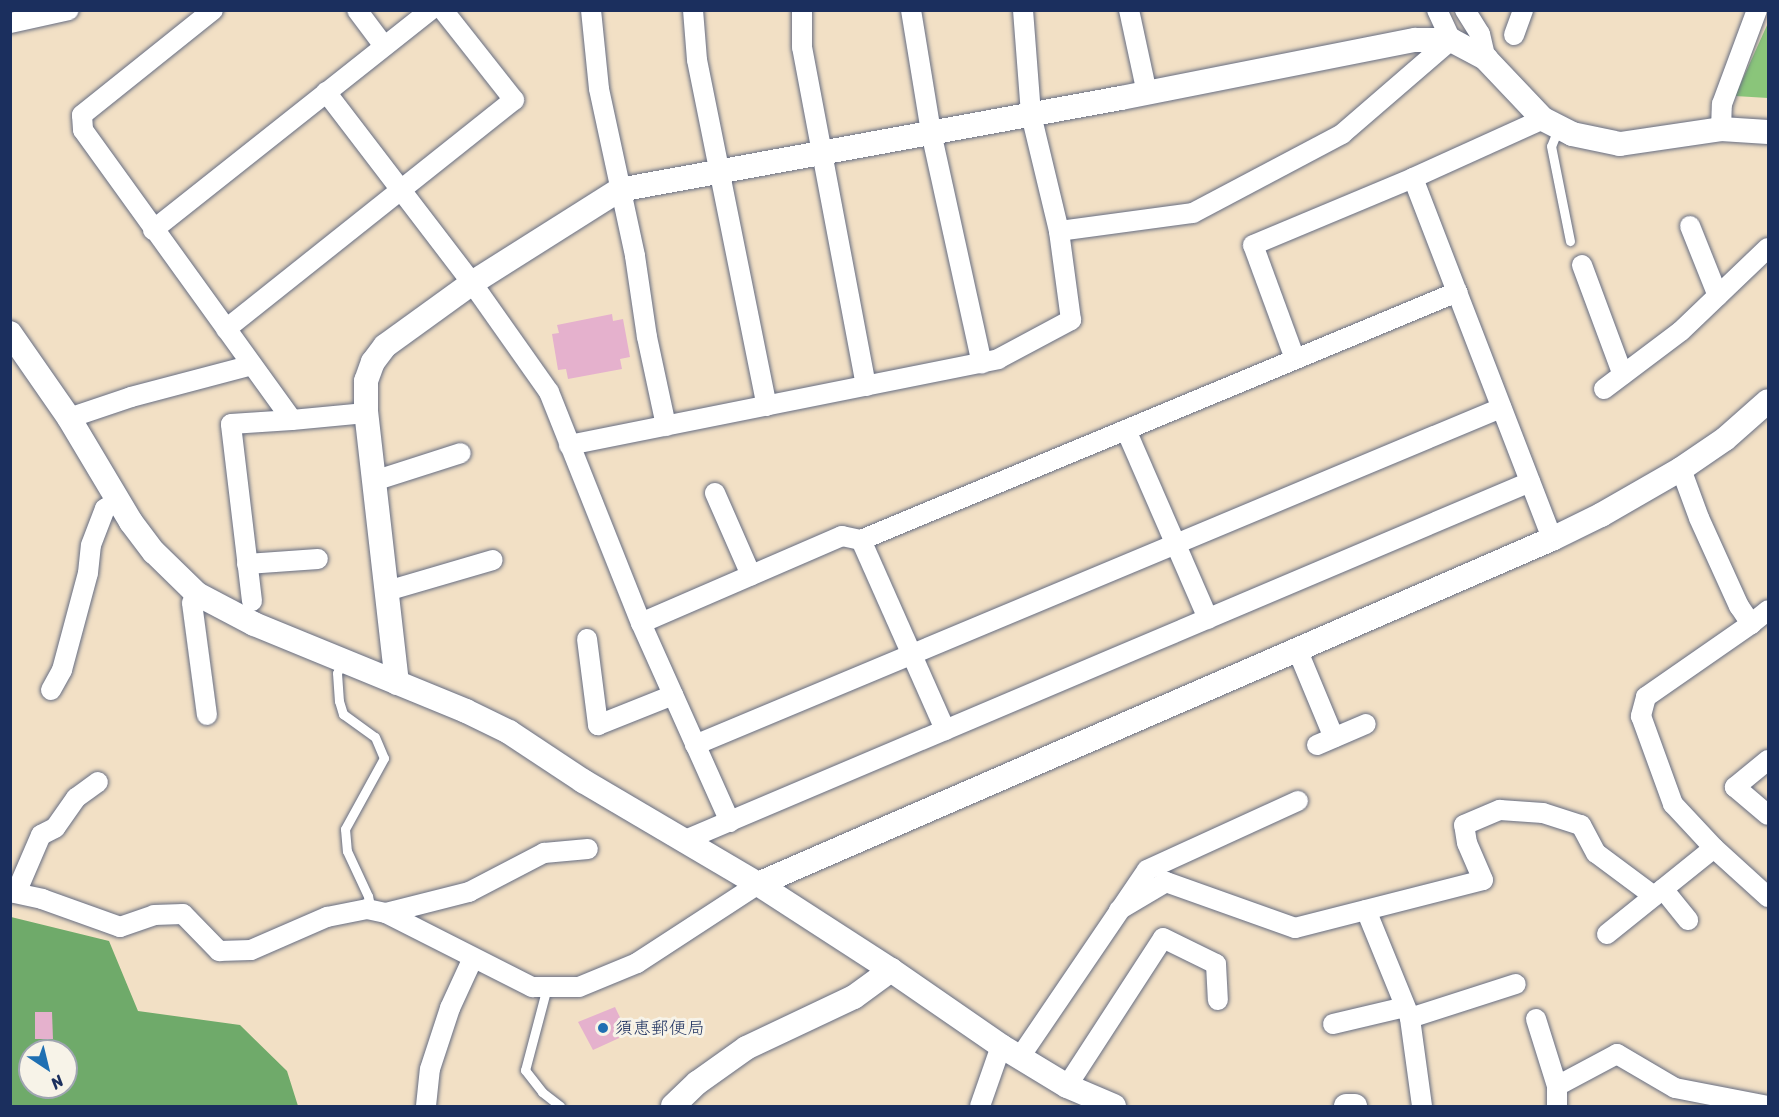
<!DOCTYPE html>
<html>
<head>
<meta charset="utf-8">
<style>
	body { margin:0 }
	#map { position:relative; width:1779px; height:1117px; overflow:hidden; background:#f2e0c5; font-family:Sriracha,"Klee One",sans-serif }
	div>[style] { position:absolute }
	.green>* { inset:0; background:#8ac57a }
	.forest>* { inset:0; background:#6faa6a }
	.building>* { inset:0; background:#e5b1cd }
	.roads { filter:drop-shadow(0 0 2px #666d82) drop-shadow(0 0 2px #666d82) }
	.service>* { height:9px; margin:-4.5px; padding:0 4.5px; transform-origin:4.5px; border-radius:4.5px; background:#fff }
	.minor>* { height:20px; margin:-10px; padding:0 10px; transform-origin:10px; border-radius:10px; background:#fff }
	.tertiary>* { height:24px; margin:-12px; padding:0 12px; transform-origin:12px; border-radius:12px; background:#fff }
	.dots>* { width:16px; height:16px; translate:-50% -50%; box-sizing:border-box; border:3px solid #f7f3e8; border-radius:50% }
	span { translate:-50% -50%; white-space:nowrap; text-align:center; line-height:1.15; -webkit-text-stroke:6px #f7f3e8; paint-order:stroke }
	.poi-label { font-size:18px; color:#1b2f5e }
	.left { translate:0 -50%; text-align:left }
	.frame { position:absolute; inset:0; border:12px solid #1b2f5e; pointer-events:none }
	.north { position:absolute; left:18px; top:1039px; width:60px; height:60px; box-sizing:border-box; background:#f7f3e8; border:2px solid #9fa5b1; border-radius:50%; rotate:145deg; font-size:16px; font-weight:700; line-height:24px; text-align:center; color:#1b2f5e }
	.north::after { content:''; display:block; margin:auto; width:21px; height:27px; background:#1f6fb2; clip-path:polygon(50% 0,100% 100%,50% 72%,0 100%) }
</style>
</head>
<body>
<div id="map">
	<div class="green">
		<i style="clip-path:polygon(1768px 23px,1768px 98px,1735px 96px)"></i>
	</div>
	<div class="forest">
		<i style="clip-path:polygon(evenodd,11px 917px,109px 941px,138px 1011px,240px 1025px,287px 1071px,298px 1106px,11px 1106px,11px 917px,30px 1051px,66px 1051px,66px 1087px,30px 1087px,30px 1051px)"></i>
	</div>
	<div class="building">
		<i style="clip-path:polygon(612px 314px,613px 321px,623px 319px,630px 357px,620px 359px,622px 369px,568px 379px,566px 369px,558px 370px,552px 334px,559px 333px,557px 325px)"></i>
		<i style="clip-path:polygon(615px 1007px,628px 1034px,593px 1050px,578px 1022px)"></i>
		<i style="clip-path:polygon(35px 1012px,52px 1012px,53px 1039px,35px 1039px)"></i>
	</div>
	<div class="roads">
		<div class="service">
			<i style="left:1558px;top:129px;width:18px;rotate:112deg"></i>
			<i style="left:1551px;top:146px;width:97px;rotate:78.7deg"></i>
			<i style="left:342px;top:662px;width:12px;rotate:114deg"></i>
			<i style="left:337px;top:673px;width:28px;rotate:86deg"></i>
			<i style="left:339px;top:701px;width:14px;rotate:73deg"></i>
			<i style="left:343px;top:714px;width:39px;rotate:36deg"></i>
			<i style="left:375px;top:737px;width:23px;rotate:67deg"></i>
			<i style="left:384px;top:758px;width:81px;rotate:118.8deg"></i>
			<i style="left:345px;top:829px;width:22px;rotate:85deg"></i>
			<i style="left:347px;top:851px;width:50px;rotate:65deg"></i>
			<i style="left:368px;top:896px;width:14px;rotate:78deg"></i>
			<i style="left:547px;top:987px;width:86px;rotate:104.8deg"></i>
			<i style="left:525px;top:1070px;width:28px;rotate:52deg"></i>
			<i style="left:542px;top:1092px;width:23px;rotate:38deg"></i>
		</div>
		<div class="minor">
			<i style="left:213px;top:10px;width:168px;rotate:141.3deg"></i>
			<i style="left:82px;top:115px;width:15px;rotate:86deg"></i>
			<i style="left:83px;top:130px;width:357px;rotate:54.2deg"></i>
			<i style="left:292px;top:420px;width:74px;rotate:-5.4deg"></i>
			<i style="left:357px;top:10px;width:45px;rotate:53.1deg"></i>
			<i style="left:591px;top:10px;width:79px;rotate:84.2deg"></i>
			<i style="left:599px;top:89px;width:171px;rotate:77.8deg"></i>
			<i style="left:635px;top:256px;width:82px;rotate:81.6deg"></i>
			<i style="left:647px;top:337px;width:91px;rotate:77.9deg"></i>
			<i style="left:693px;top:10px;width:50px;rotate:85.4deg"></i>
			<i style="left:697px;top:60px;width:353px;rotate:78.6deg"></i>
			<i style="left:802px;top:10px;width:37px;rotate:90deg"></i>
			<i style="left:802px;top:47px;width:345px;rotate:79.3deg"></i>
			<i style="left:911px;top:10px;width:124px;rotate:80.7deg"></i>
			<i style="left:931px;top:132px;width:237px;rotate:77.6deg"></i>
			<i style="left:1129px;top:10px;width:85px;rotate:77.8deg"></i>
			<i style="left:1465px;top:10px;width:28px;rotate:58deg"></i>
			<i style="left:1480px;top:34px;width:26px;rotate:77deg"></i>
			<i style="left:10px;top:23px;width:60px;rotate:-12.4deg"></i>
			<i style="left:1514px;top:35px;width:27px;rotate:-70deg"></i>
			<i style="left:326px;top:92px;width:240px;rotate:52.6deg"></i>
			<i style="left:472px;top:283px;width:133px;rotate:54.8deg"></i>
			<i style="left:549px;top:392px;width:249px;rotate:68.3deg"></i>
			<i style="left:641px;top:623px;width:218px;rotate:65.9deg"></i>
			<i style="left:1721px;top:129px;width:25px;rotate:-88deg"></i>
			<i style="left:1722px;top:104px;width:100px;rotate:-69.6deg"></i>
			<i style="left:1413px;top:178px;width:387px;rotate:68.9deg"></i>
			<i style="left:1690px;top:226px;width:75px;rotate:68.2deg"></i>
			<i style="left:153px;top:230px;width:355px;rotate:-38.4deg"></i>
			<i style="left:1059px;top:231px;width:135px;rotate:-7.7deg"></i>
			<i style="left:1193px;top:213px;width:169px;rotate:-27.9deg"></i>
			<i style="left:1342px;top:134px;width:144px;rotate:-40.8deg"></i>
			<i style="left:1451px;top:40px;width:33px;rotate:-115deg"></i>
			<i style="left:1582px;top:265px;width:117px;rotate:69.6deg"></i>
			<i style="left:226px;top:329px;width:368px;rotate:-38.5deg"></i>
			<i style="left:514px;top:100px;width:115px;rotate:-128.3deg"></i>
			<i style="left:1295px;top:359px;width:121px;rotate:-110.2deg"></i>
			<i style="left:1253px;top:245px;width:173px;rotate:-22.7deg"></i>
			<i style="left:1413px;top:178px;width:143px;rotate:-24.4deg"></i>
			<i style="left:1604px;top:389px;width:96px;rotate:-37deg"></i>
			<i style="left:1681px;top:331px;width:120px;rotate:-43.7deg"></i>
			<i style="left:69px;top:418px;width:65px;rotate:-18.7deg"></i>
			<i style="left:131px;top:397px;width:125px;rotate:-14.8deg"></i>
			<i style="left:1126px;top:430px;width:206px;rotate:66.5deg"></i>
			<i style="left:569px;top:445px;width:438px;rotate:-11.3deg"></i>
			<i style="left:998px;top:359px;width:83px;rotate:-28.1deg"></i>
			<i style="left:1071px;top:320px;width:90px;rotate:-97.7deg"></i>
			<i style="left:1059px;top:231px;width:120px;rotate:-103.5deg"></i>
			<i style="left:1031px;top:114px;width:104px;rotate:-94.4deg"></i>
			<i style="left:1681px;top:469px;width:52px;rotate:69.8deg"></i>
			<i style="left:1699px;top:518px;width:97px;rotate:65.6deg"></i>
			<i style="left:1739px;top:606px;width:22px;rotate:56deg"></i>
			<i style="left:1751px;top:624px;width:128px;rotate:145.2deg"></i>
			<i style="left:1646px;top:697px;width:20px;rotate:105deg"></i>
			<i style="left:1641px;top:716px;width:94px;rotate:70deg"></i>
			<i style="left:1673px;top:804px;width:60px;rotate:47deg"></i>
			<i style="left:1714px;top:848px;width:73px;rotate:42.2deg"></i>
			<i style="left:374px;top:481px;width:91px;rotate:-17.8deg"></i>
			<i style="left:715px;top:493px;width:90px;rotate:66.3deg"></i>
			<i style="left:861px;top:540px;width:208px;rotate:66.1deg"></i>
			<i style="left:247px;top:564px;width:71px;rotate:-4deg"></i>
			<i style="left:387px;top:591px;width:110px;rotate:-16.3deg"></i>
			<i style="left:197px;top:594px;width:10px;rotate:119deg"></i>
			<i style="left:192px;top:603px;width:113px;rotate:82.4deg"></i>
			<i style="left:252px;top:601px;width:178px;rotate:-96.8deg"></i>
			<i style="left:231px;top:424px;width:61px;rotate:-3.8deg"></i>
			<i style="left:641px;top:623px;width:219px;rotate:-23.4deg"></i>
			<i style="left:842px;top:536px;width:19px;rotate:12deg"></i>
			<i style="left:861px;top:540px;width:646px;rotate:-22.59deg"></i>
			<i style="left:1751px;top:624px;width:22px;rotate:-39deg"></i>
			<i style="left:587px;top:639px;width:87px;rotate:82.7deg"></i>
			<i style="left:598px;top:725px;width:81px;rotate:-21.8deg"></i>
			<i style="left:1297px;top:649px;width:96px;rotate:67.4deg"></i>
			<i style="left:51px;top:690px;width:23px;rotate:-61deg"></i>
			<i style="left:62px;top:670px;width:100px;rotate:-75deg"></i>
			<i style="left:88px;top:573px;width:28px;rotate:-84deg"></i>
			<i style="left:91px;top:545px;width:39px;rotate:-69deg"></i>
			<i style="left:105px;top:509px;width:16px;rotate:-35deg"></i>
			<i style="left:695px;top:745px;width:874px;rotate:-22.69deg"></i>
			<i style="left:1317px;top:745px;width:53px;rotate:-23.2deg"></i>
			<i style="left:1768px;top:760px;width:43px;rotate:140.7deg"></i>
			<i style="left:1735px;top:787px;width:43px;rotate:40.3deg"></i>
			<i style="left:683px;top:841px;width:920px;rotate:-22.97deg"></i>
			<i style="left:1663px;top:889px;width:40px;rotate:51deg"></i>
			<i style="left:10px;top:892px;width:33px;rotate:12deg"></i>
			<i style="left:42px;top:899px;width:83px;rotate:19.7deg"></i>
			<i style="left:120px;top:927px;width:36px;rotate:-19deg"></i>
			<i style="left:154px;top:915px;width:29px;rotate:-2deg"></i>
			<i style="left:183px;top:914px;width:52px;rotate:45.8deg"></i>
			<i style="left:219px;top:951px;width:32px;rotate:-2deg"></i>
			<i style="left:251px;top:950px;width:83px;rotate:-23.5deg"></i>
			<i style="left:327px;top:917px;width:41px;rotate:-11.3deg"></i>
			<i style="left:367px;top:909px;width:19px;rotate:12deg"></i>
			<i style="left:386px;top:913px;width:164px;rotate:26.9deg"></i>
			<i style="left:532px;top:987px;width:47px"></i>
			<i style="left:579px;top:987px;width:63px;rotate:-22.5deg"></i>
			<i style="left:637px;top:963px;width:145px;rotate:-33.1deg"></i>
			<i style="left:16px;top:893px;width:63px;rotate:-66.7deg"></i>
			<i style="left:41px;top:835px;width:16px;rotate:-27deg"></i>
			<i style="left:55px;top:828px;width:37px;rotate:-55deg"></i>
			<i style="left:76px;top:798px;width:27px;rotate:-36deg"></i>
			<i style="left:1119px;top:910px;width:55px;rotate:-30.8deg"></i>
			<i style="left:1166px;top:882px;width:137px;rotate:19.6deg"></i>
			<i style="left:1295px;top:928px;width:194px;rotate:-14.3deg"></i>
			<i style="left:1483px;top:880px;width:40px;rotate:-113.4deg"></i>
			<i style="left:1467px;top:843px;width:18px;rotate:-99deg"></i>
			<i style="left:1464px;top:825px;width:39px;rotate:-23deg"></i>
			<i style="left:1500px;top:810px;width:43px;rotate:4deg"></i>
			<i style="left:1543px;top:813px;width:40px;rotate:18deg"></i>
			<i style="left:1581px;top:825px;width:32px;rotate:62deg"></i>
			<i style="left:1596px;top:853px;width:72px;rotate:36.6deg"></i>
			<i style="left:1366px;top:910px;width:117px;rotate:67.8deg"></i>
			<i style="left:386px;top:913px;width:86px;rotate:-14.2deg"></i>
			<i style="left:469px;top:892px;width:85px;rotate:-27.5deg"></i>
			<i style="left:544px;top:853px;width:44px;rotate:-5.2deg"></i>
			<i style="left:1607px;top:934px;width:137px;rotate:-38.8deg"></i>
			<i style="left:1536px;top:1019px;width:70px;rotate:72.6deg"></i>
			<i style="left:1333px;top:1024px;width:74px;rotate:-13.3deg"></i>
			<i style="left:1020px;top:1057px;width:226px;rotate:-55.8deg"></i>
			<i style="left:1147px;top:870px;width:166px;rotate:-24.6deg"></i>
			<i style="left:1067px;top:1086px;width:176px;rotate:-57deg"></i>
			<i style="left:1163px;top:938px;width:59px;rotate:26.1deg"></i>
			<i style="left:1216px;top:964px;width:36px;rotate:87deg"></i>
			<i style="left:426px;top:1106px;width:37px;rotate:-84deg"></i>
			<i style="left:430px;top:1069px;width:64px;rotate:-71.8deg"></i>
			<i style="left:450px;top:1008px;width:55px;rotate:-65.3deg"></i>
			<i style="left:980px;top:1106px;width:64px;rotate:-70.7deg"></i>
			<i style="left:1422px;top:1106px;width:89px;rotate:-97.8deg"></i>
			<i style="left:1410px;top:1018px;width:111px;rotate:-17.8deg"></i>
			<i style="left:1557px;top:1106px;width:20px;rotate:-90deg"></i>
			<i style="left:1557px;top:1086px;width:68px;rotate:-28.1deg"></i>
			<i style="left:1617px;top:1054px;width:67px;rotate:30.4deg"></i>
			<i style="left:1675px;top:1088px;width:95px;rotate:11deg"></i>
		</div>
		<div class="tertiary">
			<i style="left:10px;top:333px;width:103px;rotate:55.2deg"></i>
			<i style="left:69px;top:418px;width:121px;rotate:59.2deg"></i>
			<i style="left:131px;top:522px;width:38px;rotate:53deg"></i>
			<i style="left:154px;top:552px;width:60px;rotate:44.3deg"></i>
			<i style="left:197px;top:594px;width:64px;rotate:27.8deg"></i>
			<i style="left:254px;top:624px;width:229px;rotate:22.3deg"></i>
			<i style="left:466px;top:711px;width:48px;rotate:26deg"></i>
			<i style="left:509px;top:732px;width:89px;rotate:33.5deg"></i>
			<i style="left:583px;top:781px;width:203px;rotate:30.5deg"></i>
			<i style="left:758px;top:884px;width:158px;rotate:32.9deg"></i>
			<i style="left:891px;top:970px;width:134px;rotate:34.6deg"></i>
			<i style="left:1001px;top:1046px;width:77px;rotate:31.2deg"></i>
			<i style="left:1067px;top:1086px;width:51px;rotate:23.1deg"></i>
			<i style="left:397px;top:683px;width:272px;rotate:-96.5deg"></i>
			<i style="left:366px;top:413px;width:32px;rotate:-90deg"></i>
			<i style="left:366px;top:381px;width:20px;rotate:-70deg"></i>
			<i style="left:373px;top:362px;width:20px;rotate:-53deg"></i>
			<i style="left:385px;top:346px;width:107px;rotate:-35.9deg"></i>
			<i style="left:472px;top:283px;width:174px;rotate:-32.3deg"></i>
			<i style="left:619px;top:190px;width:510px;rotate:-10.39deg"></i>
			<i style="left:1121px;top:98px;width:300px;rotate:-11.2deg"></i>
			<i style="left:1415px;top:40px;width:36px"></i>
			<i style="left:1451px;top:40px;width:40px;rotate:28deg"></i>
			<i style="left:1486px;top:59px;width:83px;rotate:46.5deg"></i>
			<i style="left:1543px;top:119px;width:33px;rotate:27deg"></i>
			<i style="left:1572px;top:134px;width:49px;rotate:11.8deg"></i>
			<i style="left:1620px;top:144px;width:102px;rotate:-8.4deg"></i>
			<i style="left:1721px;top:129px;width:47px;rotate:3.7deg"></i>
			<i style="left:758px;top:884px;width:866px;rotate:-23.49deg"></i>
			<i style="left:1552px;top:539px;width:55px;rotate:-26.1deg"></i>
			<i style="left:1601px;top:515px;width:92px;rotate:-29.9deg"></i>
			<i style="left:1681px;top:469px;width:53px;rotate:-34.3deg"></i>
			<i style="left:1725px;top:439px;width:57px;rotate:-41.5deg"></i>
			<i style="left:673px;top:1106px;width:33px;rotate:-44deg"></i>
			<i style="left:697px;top:1083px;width:60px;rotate:-35.5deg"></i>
			<i style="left:746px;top:1048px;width:119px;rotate:-25.3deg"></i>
			<i style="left:854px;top:997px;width:46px;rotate:-36.1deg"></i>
			<i style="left:1346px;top:1106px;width:9px"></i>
		</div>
	</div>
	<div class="dots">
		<i style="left:603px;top:1028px;background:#1f6fb2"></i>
	</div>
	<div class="poi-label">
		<span class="left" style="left:615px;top:1028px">須恵郵便局</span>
	</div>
	<div class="frame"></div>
	<div class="north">N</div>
</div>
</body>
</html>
